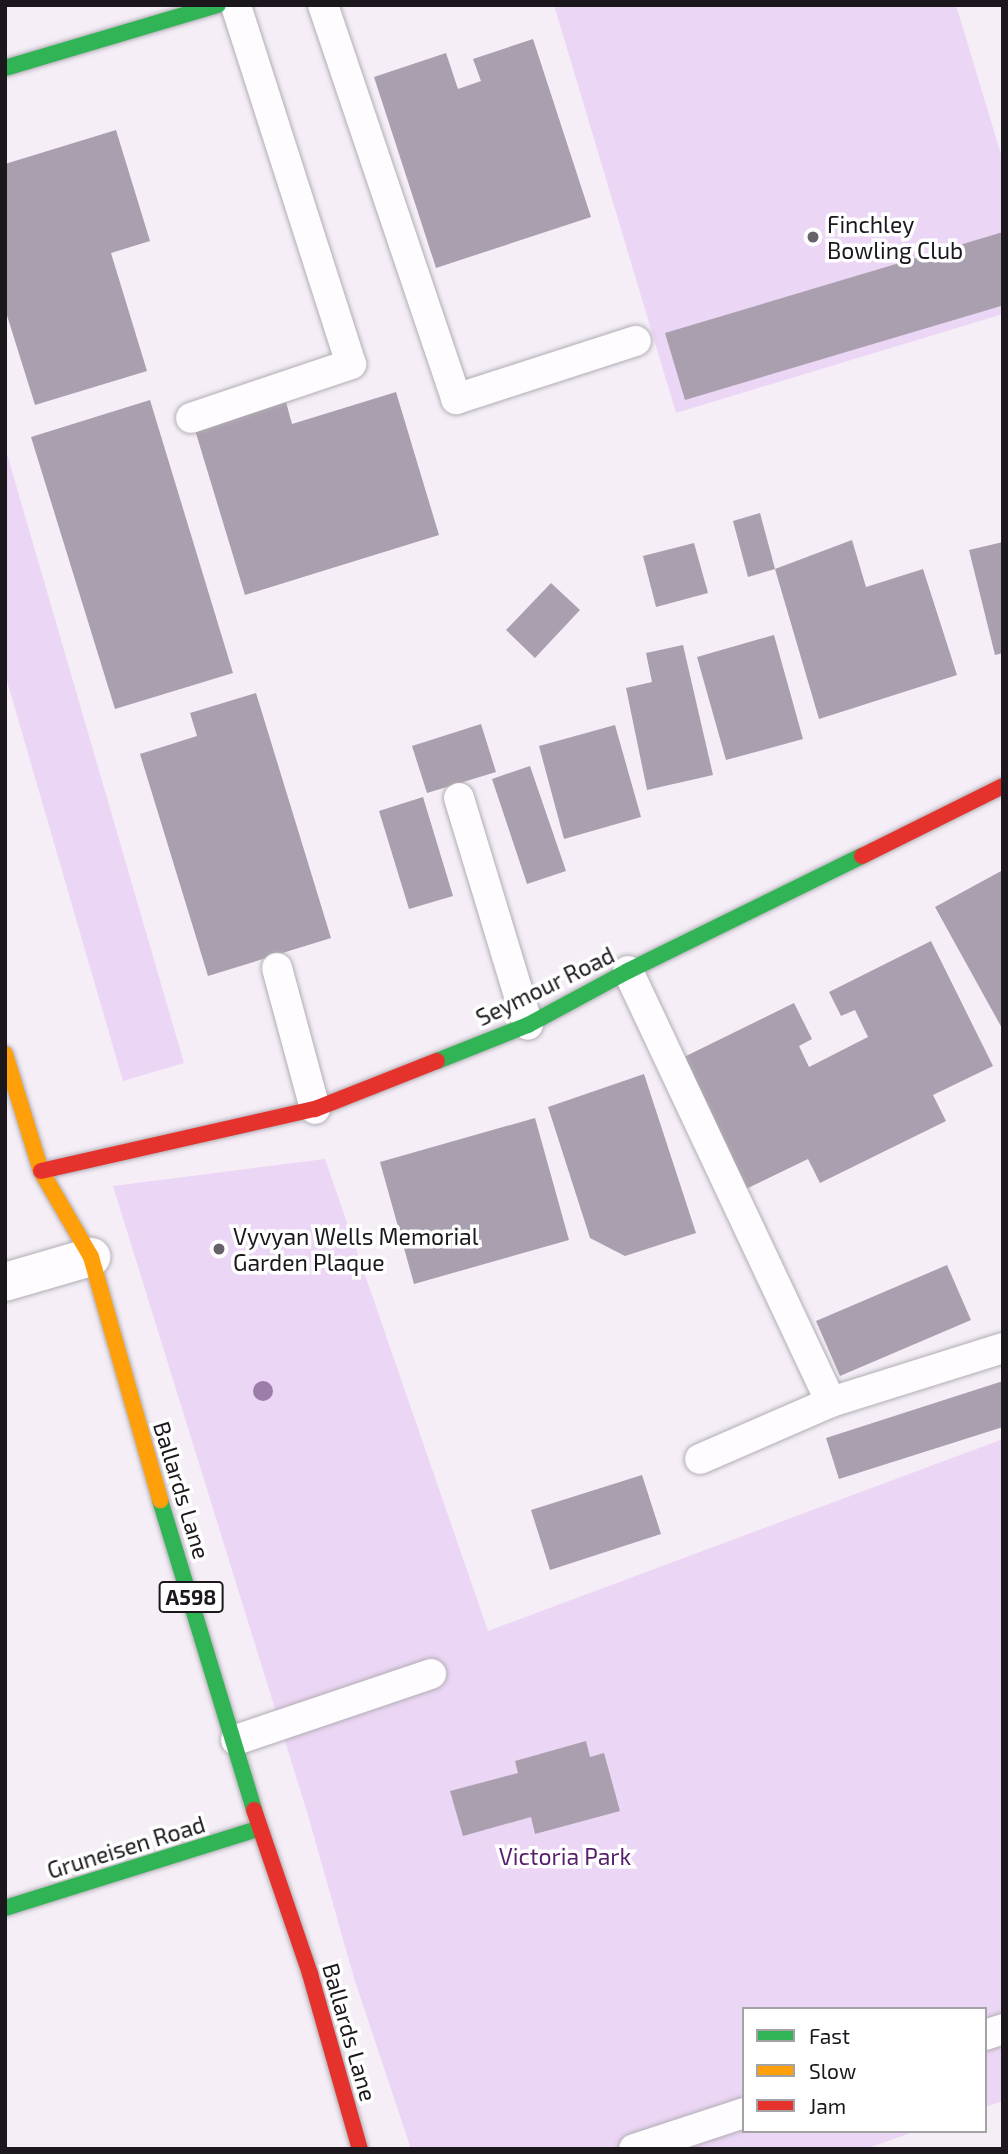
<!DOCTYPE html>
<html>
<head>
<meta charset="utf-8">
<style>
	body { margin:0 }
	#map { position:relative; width:1008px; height:2154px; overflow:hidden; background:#f5eef7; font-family:"Exo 2",sans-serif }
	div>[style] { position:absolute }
	.green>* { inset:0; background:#ecd6f5 }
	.building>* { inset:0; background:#aa9fae }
	.roads { filter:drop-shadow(0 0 2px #b1adb3) drop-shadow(0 0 2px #b1adb3) }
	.lane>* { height:30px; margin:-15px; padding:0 15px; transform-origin:15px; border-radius:15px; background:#fefcfe }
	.street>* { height:38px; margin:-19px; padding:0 19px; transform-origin:19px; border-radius:19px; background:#fefcfe }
	.fast>* { height:16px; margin:-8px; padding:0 8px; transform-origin:8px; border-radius:8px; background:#30b455 }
	.slow>* { height:16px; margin:-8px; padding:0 8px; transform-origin:8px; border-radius:8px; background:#ff9f0a }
	.jam>* { height:16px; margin:-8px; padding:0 8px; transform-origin:8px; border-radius:8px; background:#e5322d }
	.trees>* { width:20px; height:20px; margin:-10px; border-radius:50%; background:#9e7caa }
	.dots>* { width:19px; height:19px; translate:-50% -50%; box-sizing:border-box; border:4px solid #fff; border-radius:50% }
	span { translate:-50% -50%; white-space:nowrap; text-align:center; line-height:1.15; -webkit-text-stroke:7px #fff; paint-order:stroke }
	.shield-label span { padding:2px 5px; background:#fff; border:2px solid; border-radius:5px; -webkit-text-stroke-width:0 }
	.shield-label { font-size:21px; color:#1b171d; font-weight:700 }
	.poi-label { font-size:23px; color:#1b171d }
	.left { translate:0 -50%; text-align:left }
	.street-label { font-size:23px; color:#1b171d }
	.park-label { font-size:23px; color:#561f6b }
	.frame { position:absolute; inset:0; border:7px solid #1b171d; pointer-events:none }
	.legend { position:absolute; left:742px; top:2007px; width:245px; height:126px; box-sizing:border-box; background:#fff; border:2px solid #a4a2a5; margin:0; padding:9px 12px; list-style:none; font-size:21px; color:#1b171d }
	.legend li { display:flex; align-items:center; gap:14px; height:35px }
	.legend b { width:35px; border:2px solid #a4a2a5 }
</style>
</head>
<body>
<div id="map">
	<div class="green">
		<i style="clip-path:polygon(554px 5px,956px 5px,1003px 161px,1003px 314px,676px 413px)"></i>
		<i style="clip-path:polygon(5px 447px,184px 1063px,123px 1081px,5px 674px)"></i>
		<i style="clip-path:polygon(325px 1159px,488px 1631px,1003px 1439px,1003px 2101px,985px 2107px,985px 2009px,744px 2009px,744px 2131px,916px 2131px,866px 2149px,411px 2149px,354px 1978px,307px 1812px,113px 1186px)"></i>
	</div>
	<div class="building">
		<i style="clip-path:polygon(533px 39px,591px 217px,436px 268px,374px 77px,446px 53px,458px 89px,481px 81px,473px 59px)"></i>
		<i style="clip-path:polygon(116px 130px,150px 241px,111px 253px,147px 371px,35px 405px,5px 309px,5px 164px)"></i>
		<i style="clip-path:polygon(1003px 232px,1001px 306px,685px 400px,665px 333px)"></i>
		<i style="clip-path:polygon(396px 392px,439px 535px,245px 595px,195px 430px,286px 402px,292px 424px)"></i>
		<i style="clip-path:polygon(150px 400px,233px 673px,115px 709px,31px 437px)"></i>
		<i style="clip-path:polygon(760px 513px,775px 569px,748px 577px,733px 521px)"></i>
		<i style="clip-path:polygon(852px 540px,866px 587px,923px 569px,957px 675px,819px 719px,775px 569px)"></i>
		<i style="clip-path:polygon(1003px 542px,1003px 653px,995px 655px,969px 550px)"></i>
		<i style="clip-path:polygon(694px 543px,708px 593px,656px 607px,643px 556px)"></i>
		<i style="clip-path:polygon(551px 583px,580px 610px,535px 658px,506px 630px)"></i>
		<i style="clip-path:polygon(774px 635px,803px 739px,726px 760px,697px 657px)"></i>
		<i style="clip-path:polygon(683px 645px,713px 775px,647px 790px,626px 688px,652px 682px,646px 653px)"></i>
		<i style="clip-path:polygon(256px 693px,331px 938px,208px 976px,140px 754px,197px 736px,190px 713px)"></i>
		<i style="clip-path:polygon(481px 724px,496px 772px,427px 793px,412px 746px)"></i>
		<i style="clip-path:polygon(615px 725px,641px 817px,564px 839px,539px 746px)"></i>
		<i style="clip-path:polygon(530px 766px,566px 871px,527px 884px,492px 779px)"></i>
		<i style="clip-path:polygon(423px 797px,453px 896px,409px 909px,379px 811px)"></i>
		<i style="clip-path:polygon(1003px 870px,1003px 1030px,935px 907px)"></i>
		<i style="clip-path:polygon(931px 941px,993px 1066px,933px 1095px,946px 1121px,820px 1183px,808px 1159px,746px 1189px,682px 1058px,794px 1003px,812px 1039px,799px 1046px,809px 1067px,868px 1037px,855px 1010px,841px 1016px,829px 992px)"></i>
		<i style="clip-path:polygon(644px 1074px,696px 1233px,625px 1256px,590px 1238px,548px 1107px)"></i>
		<i style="clip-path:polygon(535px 1118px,569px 1240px,414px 1284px,380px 1162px)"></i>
		<i style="clip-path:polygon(947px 1265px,971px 1320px,840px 1376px,816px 1321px)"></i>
		<i style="clip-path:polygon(1003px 1381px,1003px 1427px,839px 1479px,826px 1438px)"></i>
		<i style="clip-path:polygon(642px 1475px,661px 1534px,550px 1570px,531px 1510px)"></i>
		<i style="clip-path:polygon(586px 1741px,590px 1757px,604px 1753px,620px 1811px,535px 1834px,531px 1817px,463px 1836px,450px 1791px,518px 1773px,515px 1761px)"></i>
	</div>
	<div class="roads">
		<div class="lane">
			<i style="left:323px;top:5px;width:416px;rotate:71.3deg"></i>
			<i style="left:456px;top:399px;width:189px;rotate:-17.9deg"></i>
			<i style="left:191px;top:418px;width:169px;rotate:-18.6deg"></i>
			<i style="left:351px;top:364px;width:377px;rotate:-107.8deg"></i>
			<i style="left:459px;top:798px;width:237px;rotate:73.1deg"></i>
			<i style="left:277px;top:968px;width:146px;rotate:74.9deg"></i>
			<i style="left:628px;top:971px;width:476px;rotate:64.8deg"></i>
			<i style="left:831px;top:1402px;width:180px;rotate:-17.4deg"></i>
			<i style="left:700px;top:1459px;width:143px;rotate:-23.5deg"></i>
			<i style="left:236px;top:1740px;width:206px;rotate:-18.7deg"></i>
			<i style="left:985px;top:2035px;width:19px;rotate:-18deg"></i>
			<i style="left:634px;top:2149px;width:116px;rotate:-18.1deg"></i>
		</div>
		<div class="street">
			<i style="left:5px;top:1282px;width:90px;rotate:-16.2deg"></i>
		</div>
		<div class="fast">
			<i style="left:5px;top:68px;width:222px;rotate:-16.5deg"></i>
			<i style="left:437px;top:1061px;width:98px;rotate:-21.6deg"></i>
			<i style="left:528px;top:1025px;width:114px;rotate:-28.4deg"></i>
			<i style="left:628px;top:971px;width:261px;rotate:-26.2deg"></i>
			<i style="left:160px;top:1500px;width:324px;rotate:73.1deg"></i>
			<i style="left:5px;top:1908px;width:267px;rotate:-17.4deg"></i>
		</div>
		<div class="slow">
			<i style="left:5px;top:1054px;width:122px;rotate:72.9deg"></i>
			<i style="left:41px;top:1171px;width:99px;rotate:59.8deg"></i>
			<i style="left:91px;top:1257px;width:253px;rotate:74.1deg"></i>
		</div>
		<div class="jam">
			<i style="left:862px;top:856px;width:157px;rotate:-26.4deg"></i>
			<i style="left:41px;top:1171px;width:281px;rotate:-12.8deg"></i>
			<i style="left:315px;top:1109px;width:131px;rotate:-21.5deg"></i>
			<i style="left:254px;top:1810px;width:173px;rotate:71.1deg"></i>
			<i style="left:310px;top:1974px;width:182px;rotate:74.1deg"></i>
		</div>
	</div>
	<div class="trees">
		<i style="left:263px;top:1391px"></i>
	</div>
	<div class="dots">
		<i style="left:813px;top:237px;background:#676269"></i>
		<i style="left:219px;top:1249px;background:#676269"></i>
	</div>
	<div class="shield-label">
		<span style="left:191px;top:1597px">A598</span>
	</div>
	<div class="poi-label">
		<span class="left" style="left:827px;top:237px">Finchley<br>Bowling Club</span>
		<span class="left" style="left:233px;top:1249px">Vyvyan Wells Memorial<br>Garden Plaque</span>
	</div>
	<div class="street-label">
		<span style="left:545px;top:986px;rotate:-26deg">Seymour Road</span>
		<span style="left:182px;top:1490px;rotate:73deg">Ballards Lane</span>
		<span style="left:126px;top:1847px;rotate:-17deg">Gruneisen Road</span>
		<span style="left:350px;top:2032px;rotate:74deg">Ballards Lane</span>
	</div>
	<div class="park-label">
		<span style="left:565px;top:1856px">Victoria Park</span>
	</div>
	<div class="frame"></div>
	<ul class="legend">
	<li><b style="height:9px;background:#30b455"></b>Fast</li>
	<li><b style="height:9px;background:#ff9f0a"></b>Slow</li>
	<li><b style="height:9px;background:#e5322d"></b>Jam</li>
	</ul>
</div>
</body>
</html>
